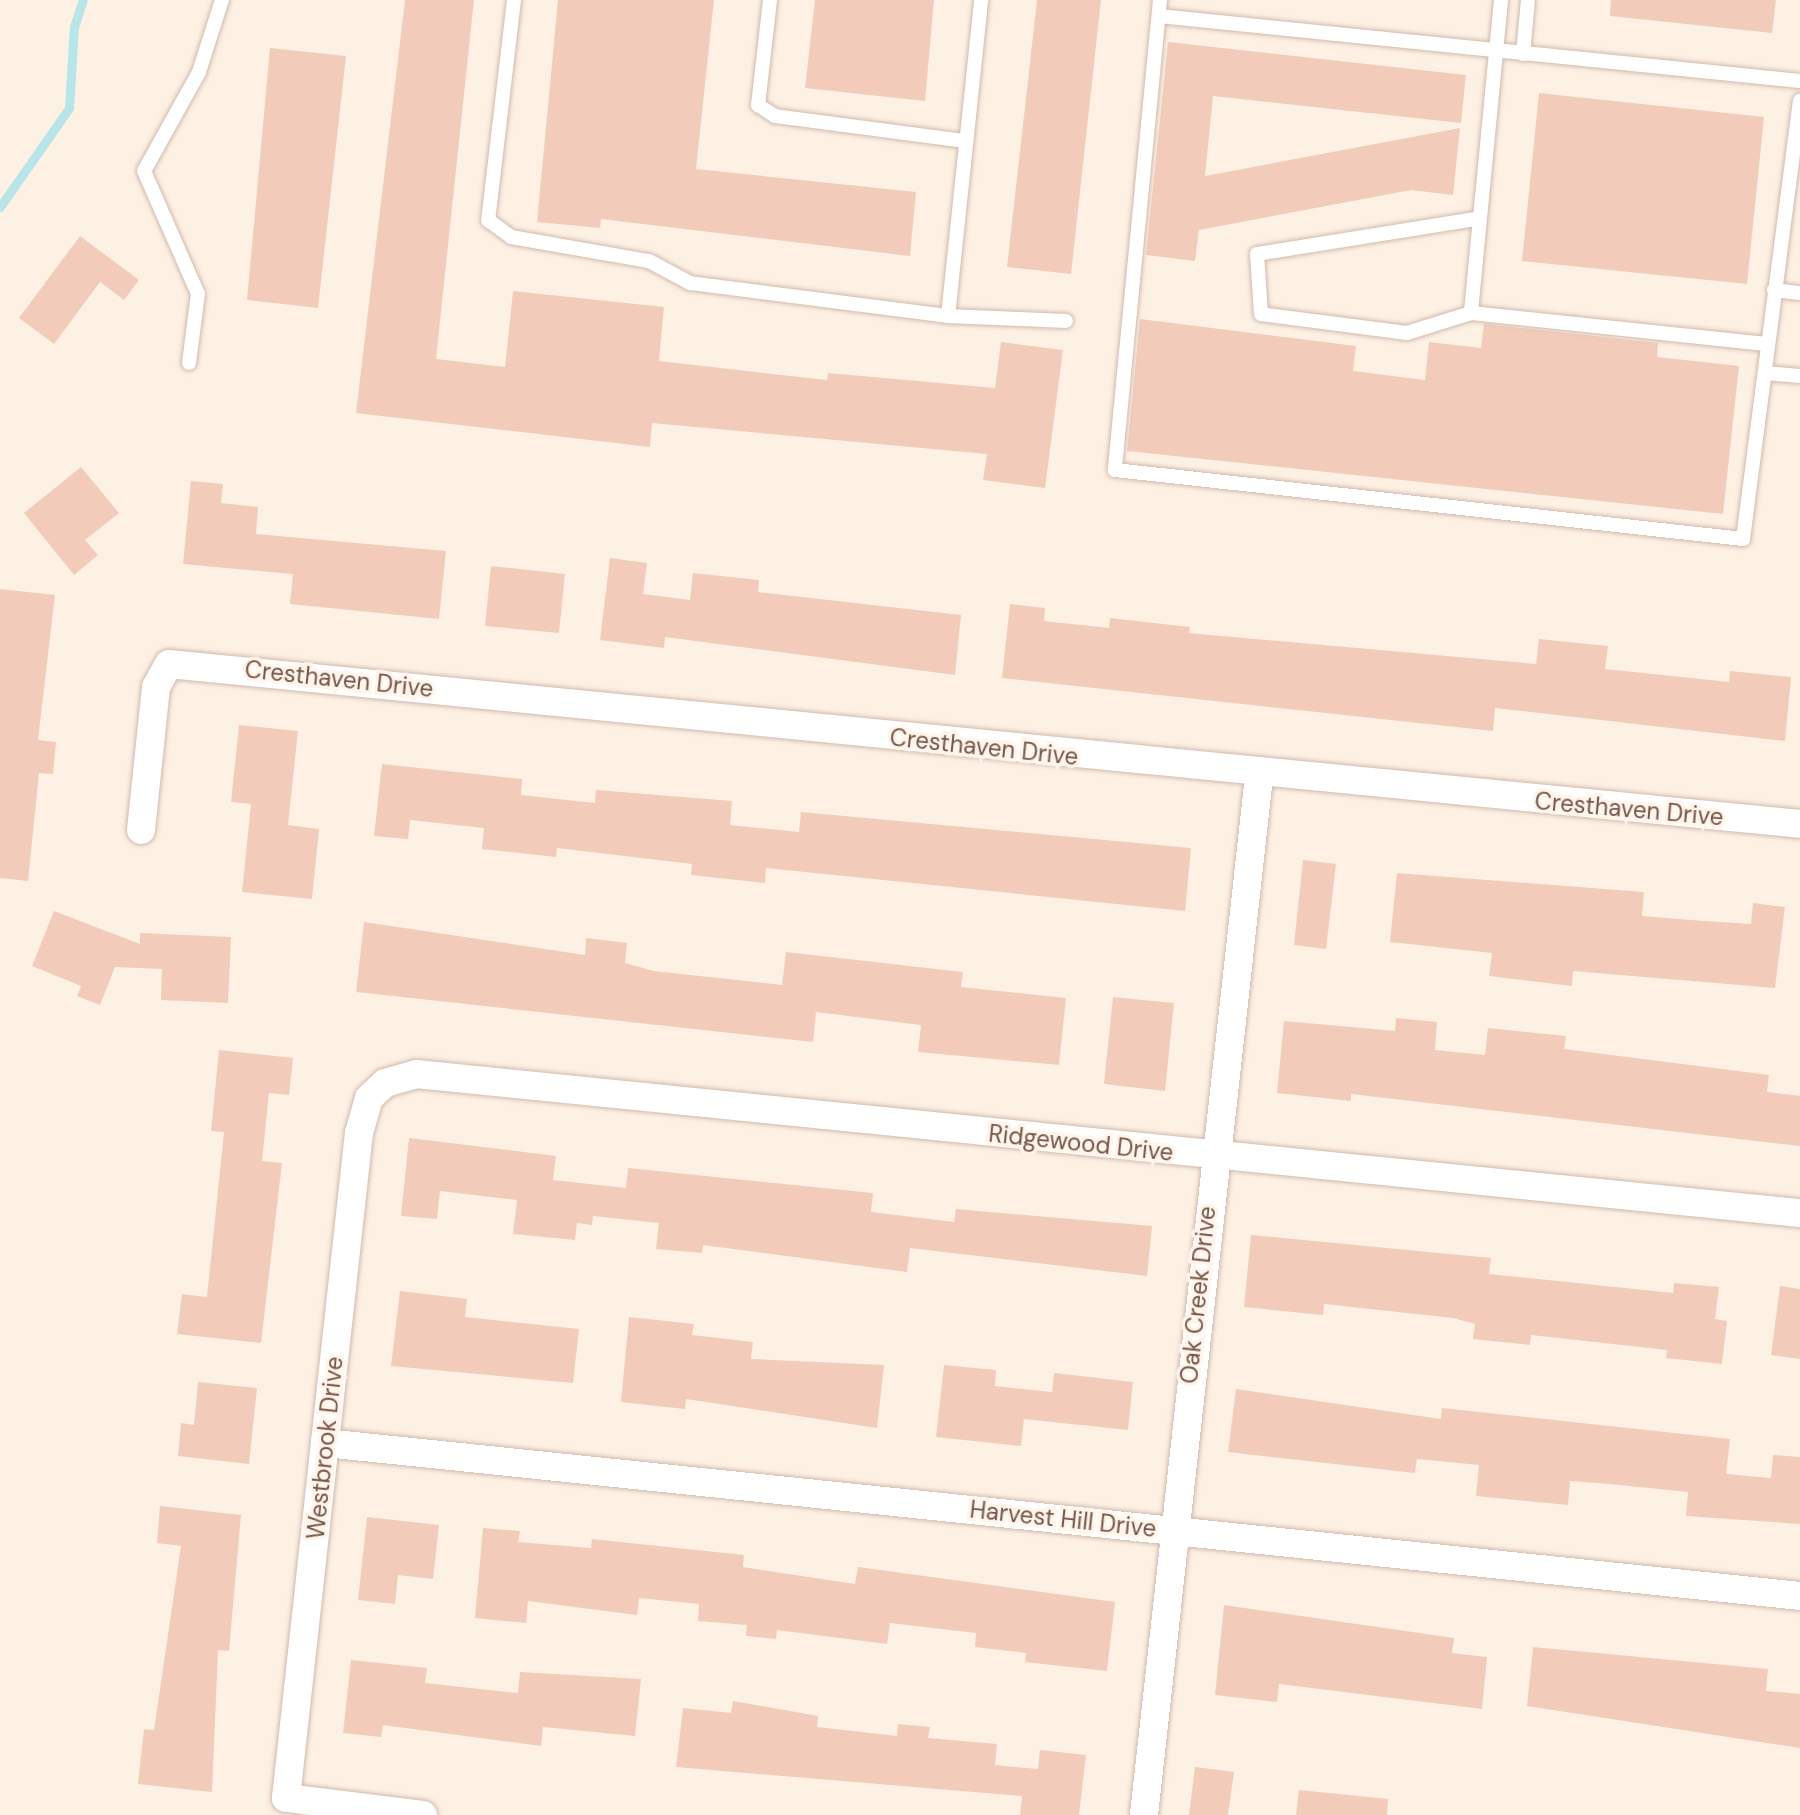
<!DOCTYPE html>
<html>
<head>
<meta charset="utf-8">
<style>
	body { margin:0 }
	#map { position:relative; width:1800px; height:1815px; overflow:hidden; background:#fdf1e4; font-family:"DM Sans",sans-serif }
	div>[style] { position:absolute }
	.stream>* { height:9px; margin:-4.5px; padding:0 4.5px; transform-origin:4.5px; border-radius:4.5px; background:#b8e5e7 }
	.building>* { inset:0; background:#f3cbbb }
	.roads { filter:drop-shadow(0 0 2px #d1b9ad) drop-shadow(0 0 2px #d1b9ad) }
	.service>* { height:14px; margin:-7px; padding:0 7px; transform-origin:7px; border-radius:7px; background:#fff }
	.minor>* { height:28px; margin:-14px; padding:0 14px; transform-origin:14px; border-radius:14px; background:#fff }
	span { translate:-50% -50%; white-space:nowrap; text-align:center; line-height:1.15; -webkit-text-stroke:7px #fff5eb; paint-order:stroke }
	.street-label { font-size:24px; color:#765449 }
</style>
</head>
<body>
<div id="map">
	<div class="stream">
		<i style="left:0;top:207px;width:121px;rotate:-55.1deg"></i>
		<i style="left:69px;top:108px;width:81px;rotate:-86.5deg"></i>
		<i style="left:74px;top:27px;width:28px;rotate:-72deg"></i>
	</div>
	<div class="building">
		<i style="clip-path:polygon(405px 0,474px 0,436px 359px,505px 367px,513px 291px,664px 307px,659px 361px,827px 380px,828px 373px,995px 388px,1001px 342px,1063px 350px,1045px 488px,983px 480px,987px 454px,652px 423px,650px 447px,356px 413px)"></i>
		<i style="clip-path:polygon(558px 0,714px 0,696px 169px,916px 192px,910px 256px,601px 219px,600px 228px,537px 222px)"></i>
		<i style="clip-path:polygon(815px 0,934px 0,925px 101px,805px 88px)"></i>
		<i style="clip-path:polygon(1037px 0,1101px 0,1071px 274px,1007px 267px)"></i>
		<i style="clip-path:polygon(1611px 0,1776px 0,1772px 33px,1610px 16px)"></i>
		<i style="clip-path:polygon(1168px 42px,1466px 75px,1461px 123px,1213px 96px,1205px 176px,1460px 128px,1453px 195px,1411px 190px,1199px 230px,1195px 261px,1146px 255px)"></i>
		<i style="clip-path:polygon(270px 48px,346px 56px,318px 308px,247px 300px)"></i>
		<i style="clip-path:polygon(1539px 93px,1764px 117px,1747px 284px,1522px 261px)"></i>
		<i style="clip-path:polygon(80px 236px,139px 280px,124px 300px,100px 282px,54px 344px,19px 318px)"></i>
		<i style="clip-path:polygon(1140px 319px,1356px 346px,1353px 371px,1425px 380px,1429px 342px,1481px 348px,1484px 324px,1658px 343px,1657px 357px,1739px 366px,1723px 514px,1127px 451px)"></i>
		<i style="clip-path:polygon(81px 467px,119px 513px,85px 540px,98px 555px,74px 575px,24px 513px)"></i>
		<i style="clip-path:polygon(191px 481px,223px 484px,221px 503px,258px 507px,256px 534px,446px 551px,439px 619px,290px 604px,293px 574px,183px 564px)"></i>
		<i style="clip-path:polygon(610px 558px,647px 563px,643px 594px,690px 600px,693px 573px,759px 580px,758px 592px,961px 615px,955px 675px,665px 637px,664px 648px,600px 640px)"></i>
		<i style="clip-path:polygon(491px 566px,565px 574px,559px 633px,485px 626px)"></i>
		<i style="clip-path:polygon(0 589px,55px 595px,38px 740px,56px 742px,53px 774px,39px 773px,28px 881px,0 878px)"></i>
		<i style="clip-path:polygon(1010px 604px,1045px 608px,1044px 621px,1109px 628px,1110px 618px,1190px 627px,1189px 633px,1536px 664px,1539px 639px,1608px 646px,1605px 669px,1729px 682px,1730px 671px,1791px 677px,1785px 741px,1495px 708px,1493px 731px,1002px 678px)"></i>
		<i style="clip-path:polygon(239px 725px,298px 731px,288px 825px,319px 829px,312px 899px,242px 892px,251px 804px,231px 802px)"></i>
		<i style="clip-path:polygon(382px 764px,522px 779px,521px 795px,595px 803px,596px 790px,732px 801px,730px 825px,799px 832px,801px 812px,1191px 848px,1185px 911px,766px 868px,765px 883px,691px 875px,692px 864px,557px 848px,556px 857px,482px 849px,484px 828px,410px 820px,408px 839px,374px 836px)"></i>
		<i style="clip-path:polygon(1303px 860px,1336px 864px,1326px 949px,1294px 945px)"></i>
		<i style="clip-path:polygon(1397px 873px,1644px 892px,1642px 916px,1704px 921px,1751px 924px,1753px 903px,1785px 907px,1775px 988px,1573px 971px,1572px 986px,1489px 976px,1492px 953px,1390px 942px)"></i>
		<i style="clip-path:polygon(54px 911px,140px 944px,140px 933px,231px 937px,228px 1003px,161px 1000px,162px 969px,115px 967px,100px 1005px,77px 996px,81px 986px,32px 966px)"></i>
		<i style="clip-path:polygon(364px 922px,585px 955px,586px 938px,627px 943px,625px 963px,654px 971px,782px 985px,786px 952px,963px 972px,961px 987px,1066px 998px,1059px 1065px,918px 1052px,921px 1025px,816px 1012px,813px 1042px,356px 992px)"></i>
		<i style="clip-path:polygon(1113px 997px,1174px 1003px,1165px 1091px,1104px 1084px)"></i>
		<i style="clip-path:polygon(1396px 1018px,1437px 1022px,1435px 1050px,1485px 1055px,1488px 1028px,1566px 1036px,1564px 1049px,1769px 1075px,1767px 1092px,1800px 1096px,1800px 1146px,1351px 1094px,1351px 1101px,1277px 1093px,1284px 1021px,1395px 1031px)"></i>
		<i style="clip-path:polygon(219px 1050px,293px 1058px,289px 1095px,269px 1093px,262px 1161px,282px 1163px,261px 1343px,177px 1334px,182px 1294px,207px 1297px,224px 1132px,211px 1131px)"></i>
		<i style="clip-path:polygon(409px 1138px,556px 1156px,553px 1180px,626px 1188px,628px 1168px,873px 1193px,871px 1212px,954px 1222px,956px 1209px,1152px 1226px,1147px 1276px,910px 1248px,907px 1272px,703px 1245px,702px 1253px,656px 1249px,659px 1223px,593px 1216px,592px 1225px,577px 1223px,575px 1240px,513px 1234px,517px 1200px,440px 1191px,437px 1219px,401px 1216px)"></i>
		<i style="clip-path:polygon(1251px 1235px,1491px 1258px,1489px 1274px,1673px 1293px,1674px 1283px,1719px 1287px,1715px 1319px,1727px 1321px,1722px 1364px,1666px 1358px,1667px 1350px,1531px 1335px,1530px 1345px,1473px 1339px,1475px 1324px,1453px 1318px,1324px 1304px,1323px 1315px,1244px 1307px)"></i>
		<i style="clip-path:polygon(1780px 1286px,1800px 1289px,1800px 1359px,1771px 1355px)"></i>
		<i style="clip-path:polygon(400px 1291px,467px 1299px,465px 1317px,579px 1329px,573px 1383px,391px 1366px)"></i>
		<i style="clip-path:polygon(629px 1317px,694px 1324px,692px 1335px,753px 1342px,751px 1359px,884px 1365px,877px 1428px,686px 1399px,685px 1409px,621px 1402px)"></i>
		<i style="clip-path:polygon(944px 1365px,996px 1370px,995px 1386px,1052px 1392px,1054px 1373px,1133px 1382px,1128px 1430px,1024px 1419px,1021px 1446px,936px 1437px)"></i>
		<i style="clip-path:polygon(198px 1382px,257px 1388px,249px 1464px,178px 1456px,181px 1423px,194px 1425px)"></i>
		<i style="clip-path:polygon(1236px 1389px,1441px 1419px,1442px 1408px,1730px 1439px,1726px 1474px,1771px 1478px,1773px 1455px,1800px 1457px,1800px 1524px,1686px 1516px,1688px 1492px,1610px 1484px,1570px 1481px,1568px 1505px,1476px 1496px,1479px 1465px,1417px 1459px,1415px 1473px,1228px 1452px)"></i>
		<i style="clip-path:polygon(160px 1506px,241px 1515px,229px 1651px,218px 1650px,212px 1792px,138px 1784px,144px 1729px,154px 1730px,181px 1546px,157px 1543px)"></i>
		<i style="clip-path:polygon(367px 1517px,439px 1525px,433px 1579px,398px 1575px,395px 1604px,358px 1600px)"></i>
		<i style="clip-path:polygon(483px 1528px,520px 1531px,518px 1542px,591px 1548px,592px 1539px,744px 1555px,743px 1567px,855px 1584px,858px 1567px,1115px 1602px,1107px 1671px,1025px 1662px,1026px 1653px,975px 1647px,976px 1633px,890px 1623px,887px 1644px,777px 1630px,776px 1639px,746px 1636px,747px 1625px,698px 1621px,699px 1604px,639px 1598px,637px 1615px,528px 1601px,526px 1623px,475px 1618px)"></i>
		<i style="clip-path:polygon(1224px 1605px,1454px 1638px,1452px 1653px,1487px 1657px,1482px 1709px,1279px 1684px,1277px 1702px,1215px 1695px)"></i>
		<i style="clip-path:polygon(1533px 1647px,1768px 1669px,1766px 1691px,1800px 1694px,1800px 1748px,1527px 1706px)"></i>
		<i style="clip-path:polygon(351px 1660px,427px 1668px,425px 1683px,518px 1693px,520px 1672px,641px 1679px,635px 1736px,543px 1727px,541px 1746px,383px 1725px,381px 1737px,343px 1733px)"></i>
		<i style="clip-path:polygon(733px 1701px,818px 1716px,817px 1727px,897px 1736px,898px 1724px,930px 1727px,928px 1738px,997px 1744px,995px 1765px,1038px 1769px,1040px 1750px,1086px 1755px,1079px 1815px,1020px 1815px,1022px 1796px,676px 1767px,683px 1708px,731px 1713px)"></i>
		<i style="clip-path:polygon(1195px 1767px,1234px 1772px,1228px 1815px,1189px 1815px)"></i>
		<i style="clip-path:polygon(1299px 1790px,1388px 1799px,1387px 1815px,1296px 1815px)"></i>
	</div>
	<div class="roads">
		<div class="service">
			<i style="left:514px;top:0;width:222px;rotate:96.7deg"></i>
			<i style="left:488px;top:220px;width:29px;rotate:36deg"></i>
			<i style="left:511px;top:237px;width:140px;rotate:9.9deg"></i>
			<i style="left:649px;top:261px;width:47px;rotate:28.2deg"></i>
			<i style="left:690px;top:283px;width:260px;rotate:7.3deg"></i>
			<i style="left:948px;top:316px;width:318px;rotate:-84deg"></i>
			<i style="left:770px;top:0;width:106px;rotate:96.5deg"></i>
			<i style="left:758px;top:105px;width:20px;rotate:33deg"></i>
			<i style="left:775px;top:116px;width:193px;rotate:7.5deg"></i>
			<i style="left:1160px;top:0;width:472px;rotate:95.5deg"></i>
			<i style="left:1115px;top:470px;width:632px;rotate:6.27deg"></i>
			<i style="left:1743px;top:539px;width:442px;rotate:-82.6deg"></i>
			<i style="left:1501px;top:0;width:314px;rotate:95.5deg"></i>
			<i style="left:1471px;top:313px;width:297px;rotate:6deg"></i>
			<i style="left:1159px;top:16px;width:644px;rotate:5.79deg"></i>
			<i style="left:1523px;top:54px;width:54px;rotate:-84.7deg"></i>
			<i style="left:1774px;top:290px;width:26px;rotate:7deg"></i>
			<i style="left:1471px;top:313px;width:67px;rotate:162.6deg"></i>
			<i style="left:1407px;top:333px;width:147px;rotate:-172.6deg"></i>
			<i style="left:1261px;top:314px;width:60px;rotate:-93.8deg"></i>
			<i style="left:1257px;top:254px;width:222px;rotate:-9.1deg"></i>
			<i style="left:948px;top:316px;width:118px;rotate:2.4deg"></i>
			<i style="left:189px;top:363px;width:70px;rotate:-82.6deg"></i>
			<i style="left:198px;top:294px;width:134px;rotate:-113.7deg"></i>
			<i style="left:144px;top:171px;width:113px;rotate:-60.9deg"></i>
			<i style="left:199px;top:72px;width:76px;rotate:-72.3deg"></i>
			<i style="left:1765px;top:373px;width:35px;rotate:5deg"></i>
		</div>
		<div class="minor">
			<i style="left:141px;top:830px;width:144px;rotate:-84deg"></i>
			<i style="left:156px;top:687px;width:26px;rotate:-61deg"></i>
			<i style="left:169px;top:664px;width:1639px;rotate:5.6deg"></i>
			<i style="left:325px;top:1443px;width:1483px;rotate:5.92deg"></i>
			<i style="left:423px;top:1815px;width:138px;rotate:-172.9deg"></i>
			<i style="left:286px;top:1798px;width:669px;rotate:-83.74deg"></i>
			<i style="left:359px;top:1133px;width:36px;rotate:-74deg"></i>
			<i style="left:369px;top:1098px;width:22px;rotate:-43deg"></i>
			<i style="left:385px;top:1083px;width:32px;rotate:-16deg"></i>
			<i style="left:416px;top:1074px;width:1391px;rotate:5.74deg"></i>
			<i style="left:1144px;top:1815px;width:1045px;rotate:-83.68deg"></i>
		</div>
	</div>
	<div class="street-label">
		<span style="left:339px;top:679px;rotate:6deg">Cresthaven Drive</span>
		<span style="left:984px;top:747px;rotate:6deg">Cresthaven Drive</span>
		<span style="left:1629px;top:809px;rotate:5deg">Cresthaven Drive</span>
		<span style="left:1081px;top:1143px;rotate:6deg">Ridgewood Drive</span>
		<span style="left:1198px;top:1295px;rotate:-84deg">Oak Creek Drive</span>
		<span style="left:325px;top:1448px;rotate:-84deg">Westbrook Drive</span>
		<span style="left:1063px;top:1519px;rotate:6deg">Harvest Hill Drive</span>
	</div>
</div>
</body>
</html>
